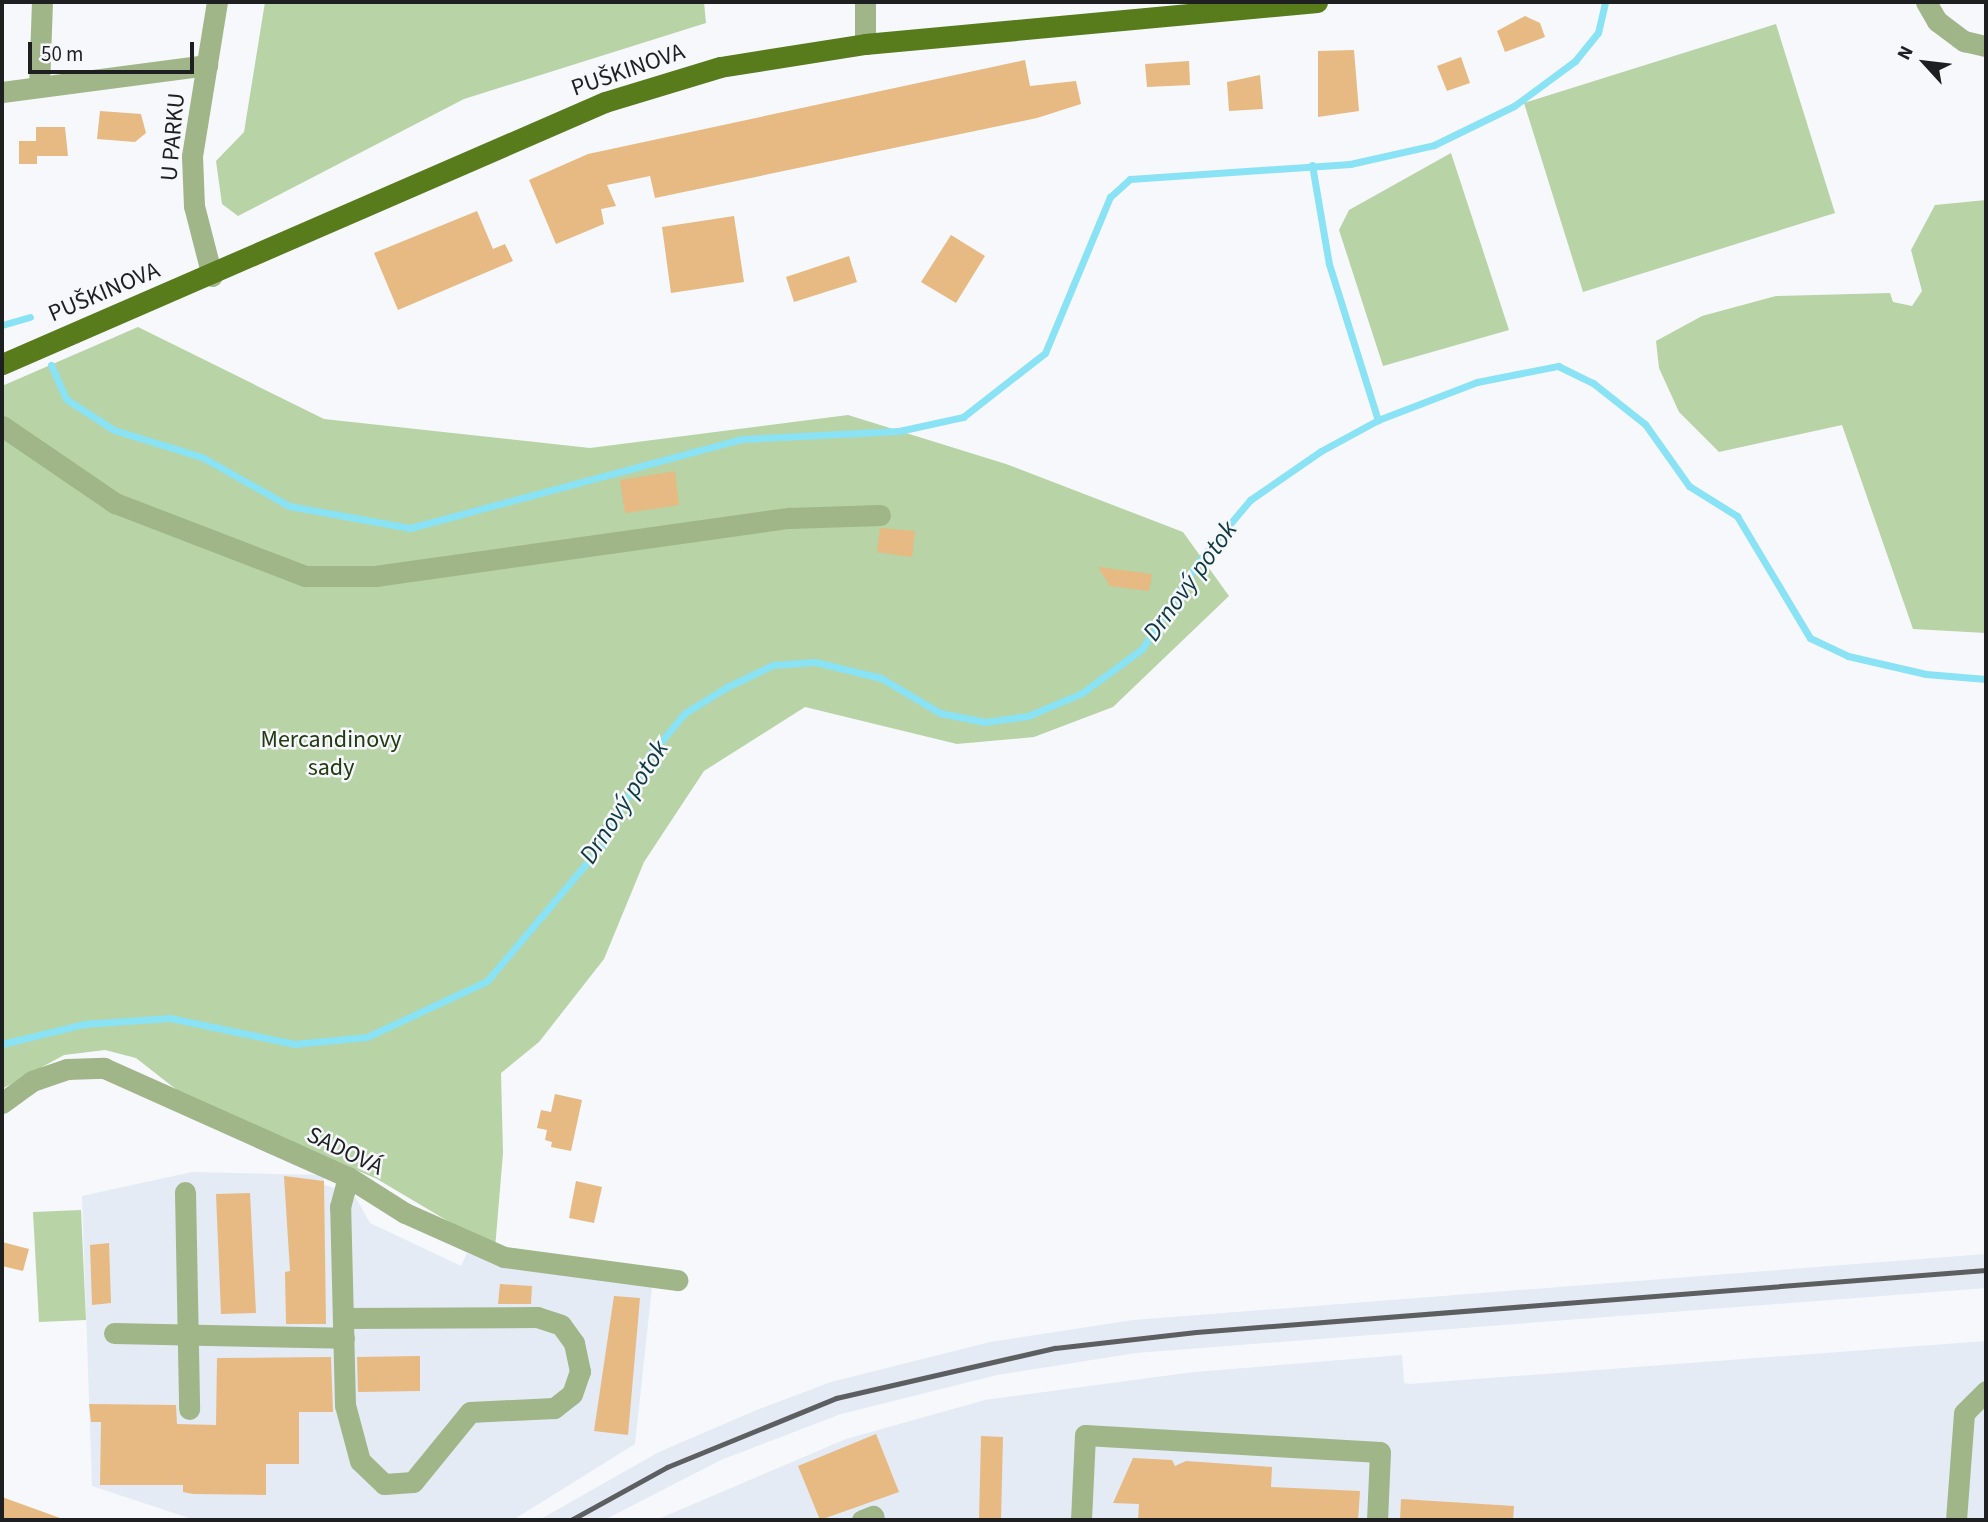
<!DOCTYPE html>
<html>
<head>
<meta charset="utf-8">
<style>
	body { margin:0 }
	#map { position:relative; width:1988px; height:1522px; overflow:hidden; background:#f6f8fc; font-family:"Source Sans 3",sans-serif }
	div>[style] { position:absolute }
	.built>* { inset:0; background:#e4ebf5 }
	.green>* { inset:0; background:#b8d3a6 }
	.stream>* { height:7px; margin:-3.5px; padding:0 3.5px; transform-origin:3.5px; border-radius:3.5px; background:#8ae2f5 }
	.building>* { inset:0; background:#e6ba82 }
	.minor>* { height:21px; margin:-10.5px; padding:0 10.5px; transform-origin:10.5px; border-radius:10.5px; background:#a0b588 }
	.major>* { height:21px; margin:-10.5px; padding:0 10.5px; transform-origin:10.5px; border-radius:10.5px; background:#587b1c }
	.rail>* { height:5px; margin:-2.5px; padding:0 2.5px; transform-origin:2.5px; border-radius:2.5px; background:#5d5e60 }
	span { translate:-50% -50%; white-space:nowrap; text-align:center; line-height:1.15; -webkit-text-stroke:5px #f6f8fc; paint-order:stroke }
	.street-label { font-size:24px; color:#1e1f20 }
	.park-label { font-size:24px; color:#243a11 }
	.water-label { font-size:26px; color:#0e3941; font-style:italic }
	.frame { position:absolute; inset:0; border:4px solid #1e1f20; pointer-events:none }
	.north { position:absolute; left:1890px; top:28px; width:70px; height:70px; -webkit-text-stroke:5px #f6f8fc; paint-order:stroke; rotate:297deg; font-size:19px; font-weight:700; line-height:28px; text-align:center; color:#1e1f20 }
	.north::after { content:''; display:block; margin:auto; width:24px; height:32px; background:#1e1f20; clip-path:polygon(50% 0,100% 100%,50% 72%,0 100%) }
	.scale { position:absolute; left:28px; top:42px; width:166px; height:32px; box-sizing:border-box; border:4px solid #1e1f20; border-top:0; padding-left:9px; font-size:21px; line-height:24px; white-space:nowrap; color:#1e1f20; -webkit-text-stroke:5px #f6f8fc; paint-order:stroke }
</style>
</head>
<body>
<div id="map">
	<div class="built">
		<i style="clip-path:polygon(192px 1172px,324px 1175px,324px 1185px,353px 1193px,370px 1223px,461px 1266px,467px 1253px,495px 1263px,652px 1287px,635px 1444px,513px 1520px,195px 1520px,92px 1486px,82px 1196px)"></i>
		<i style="clip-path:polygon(1986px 1254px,1986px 1288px,1136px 1353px,997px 1375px,841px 1414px,721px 1460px,604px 1520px,539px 1520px,659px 1452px,759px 1409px,831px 1382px,990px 1342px,1133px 1320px)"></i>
		<i style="clip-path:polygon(1986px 1341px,1986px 1520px,656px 1520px,846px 1439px,985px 1400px,1194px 1372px,1402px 1355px,1404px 1383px,1409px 1384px)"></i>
	</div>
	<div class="green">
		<i style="clip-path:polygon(265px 2px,704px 2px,706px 23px,464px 99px,238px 216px,222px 204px,216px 161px,244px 132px)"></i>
		<i style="clip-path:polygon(1776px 24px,1835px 213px,1583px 292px,1524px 103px)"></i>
		<i style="clip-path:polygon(1451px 153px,1509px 330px,1383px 366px,1339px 230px,1349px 210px)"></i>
		<i style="clip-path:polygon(1986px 200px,1986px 633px,1913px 629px,1842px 425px,1719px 452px,1679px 412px,1659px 368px,1656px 341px,1702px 316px,1776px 296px,1890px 293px,1893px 302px,1912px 306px,1922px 291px,1911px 250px,1935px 205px)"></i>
		<i style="clip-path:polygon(138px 327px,324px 419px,590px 448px,848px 415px,1006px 464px,1183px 532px,1229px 596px,1113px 707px,1034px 737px,957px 744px,805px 707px,704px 771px,644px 862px,604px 959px,539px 1042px,501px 1073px,503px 1153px,495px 1249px,377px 1179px,182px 1094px,136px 1058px,105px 1050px,64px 1055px,2px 1089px,2px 386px)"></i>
		<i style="clip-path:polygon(81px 1210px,86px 1320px,39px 1322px,33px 1212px)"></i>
	</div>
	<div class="stream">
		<i style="left:1312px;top:165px;width:100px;rotate:80.3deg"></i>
		<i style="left:1329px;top:264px;width:164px;rotate:72.6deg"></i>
		<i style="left:2px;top:325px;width:29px;rotate:-16deg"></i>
		<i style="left:51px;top:365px;width:37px;rotate:66deg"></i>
		<i style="left:66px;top:399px;width:57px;rotate:32.9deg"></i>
		<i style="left:114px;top:430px;width:92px;rotate:17.1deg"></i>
		<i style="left:202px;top:457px;width:100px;rotate:29.4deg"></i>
		<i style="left:289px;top:506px;width:123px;rotate:10.3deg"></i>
		<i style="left:410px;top:528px;width:344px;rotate:-15deg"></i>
		<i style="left:742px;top:439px;width:157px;rotate:-2.9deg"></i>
		<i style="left:899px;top:431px;width:66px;rotate:-12.3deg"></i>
		<i style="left:963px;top:417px;width:104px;rotate:-38deg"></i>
		<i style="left:1045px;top:353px;width:169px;rotate:-67.4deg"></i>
		<i style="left:1110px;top:197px;width:27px;rotate:-42deg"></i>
		<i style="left:1130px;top:179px;width:221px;rotate:-3.9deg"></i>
		<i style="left:1350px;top:164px;width:86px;rotate:-12.7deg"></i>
		<i style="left:1434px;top:145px;width:89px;rotate:-26deg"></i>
		<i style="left:1514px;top:106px;width:76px;rotate:-36.4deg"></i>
		<i style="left:1575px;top:61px;width:36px;rotate:-51deg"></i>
		<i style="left:1598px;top:33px;width:32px;rotate:-77deg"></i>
		<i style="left:2px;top:1044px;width:84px;rotate:-13.7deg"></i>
		<i style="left:84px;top:1024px;width:86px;rotate:-4deg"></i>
		<i style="left:170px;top:1018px;width:127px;rotate:11.8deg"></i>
		<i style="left:294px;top:1044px;width:73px;rotate:-5.5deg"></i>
		<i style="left:367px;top:1037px;width:132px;rotate:-25deg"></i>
		<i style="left:487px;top:981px;width:178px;rotate:-49.8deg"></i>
		<i style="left:602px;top:845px;width:101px;rotate:-62.2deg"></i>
		<i style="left:649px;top:756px;width:56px;rotate:-50.1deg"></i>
		<i style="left:685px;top:713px;width:49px;rotate:-31.8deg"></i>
		<i style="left:727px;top:687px;width:51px;rotate:-25.6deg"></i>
		<i style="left:773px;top:665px;width:42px;rotate:-4.1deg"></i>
		<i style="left:815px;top:662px;width:68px;rotate:13.6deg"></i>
		<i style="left:881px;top:678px;width:69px;rotate:30.7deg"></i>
		<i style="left:940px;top:713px;width:46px;rotate:11.3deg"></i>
		<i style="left:985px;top:722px;width:43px;rotate:-7.9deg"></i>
		<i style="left:1028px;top:716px;width:59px;rotate:-23.1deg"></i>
		<i style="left:1082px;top:693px;width:74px;rotate:-36.3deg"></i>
		<i style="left:1142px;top:649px;width:103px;rotate:-57.2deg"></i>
		<i style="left:1198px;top:562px;width:81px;rotate:-50deg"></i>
		<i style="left:1250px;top:500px;width:86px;rotate:-34.6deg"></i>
		<i style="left:1321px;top:451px;width:65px;rotate:-28.5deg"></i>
		<i style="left:1378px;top:420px;width:106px;rotate:-21deg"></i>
		<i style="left:1477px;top:382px;width:83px;rotate:-11.2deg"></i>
		<i style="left:1558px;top:366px;width:39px;rotate:26deg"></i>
		<i style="left:1593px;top:383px;width:66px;rotate:38.3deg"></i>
		<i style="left:1645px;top:424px;width:76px;rotate:54.6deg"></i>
		<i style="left:1689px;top:486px;width:57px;rotate:32deg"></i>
		<i style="left:1737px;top:516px;width:142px;rotate:59.1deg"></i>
		<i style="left:1810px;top:638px;width:42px;rotate:25.3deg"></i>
		<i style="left:1848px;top:656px;width:80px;rotate:13deg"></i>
		<i style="left:1926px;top:674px;width:60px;rotate:4.8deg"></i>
	</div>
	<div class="building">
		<i style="clip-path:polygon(1525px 16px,1540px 23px,1545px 37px,1505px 52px,1497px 31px)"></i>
		<i style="clip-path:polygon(1354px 50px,1359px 111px,1318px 117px,1318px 51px)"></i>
		<i style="clip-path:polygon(1461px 57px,1470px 83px,1447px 91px,1437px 66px)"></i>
		<i style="clip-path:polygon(1025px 60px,1030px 86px,1076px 81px,1081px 104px,1037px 118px,655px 198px,650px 176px,607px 185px,616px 206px,601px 209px,604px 224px,556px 244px,529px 180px,588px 154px)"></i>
		<i style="clip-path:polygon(1189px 61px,1190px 85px,1147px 87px,1145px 64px)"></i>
		<i style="clip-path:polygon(1260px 75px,1263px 109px,1229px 111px,1227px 82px)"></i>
		<i style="clip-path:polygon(100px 111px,141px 114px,146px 133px,135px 142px,97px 139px)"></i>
		<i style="clip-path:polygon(36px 127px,65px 127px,68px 156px,37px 156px,37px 164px,19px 164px,19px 141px,36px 141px)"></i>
		<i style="clip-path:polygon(477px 211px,493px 249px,505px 244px,513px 261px,398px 310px,374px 253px)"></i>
		<i style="clip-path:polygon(734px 216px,744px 282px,671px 293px,662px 227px)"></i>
		<i style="clip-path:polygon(951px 235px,985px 256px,956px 303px,921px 282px)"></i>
		<i style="clip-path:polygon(849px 256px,857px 282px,794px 302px,786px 277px)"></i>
		<i style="clip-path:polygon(675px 471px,679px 505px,625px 513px,620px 480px)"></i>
		<i style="clip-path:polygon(880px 528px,915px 531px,912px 557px,877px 552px)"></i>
		<i style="clip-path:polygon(1098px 567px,1152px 574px,1149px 591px,1110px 586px)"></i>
		<i style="clip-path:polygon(555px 1094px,582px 1100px,571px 1151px,551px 1147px,552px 1142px,545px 1140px,547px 1130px,537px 1128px,541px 1110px,551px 1112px)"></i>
		<i style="clip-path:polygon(284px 1176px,324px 1181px,326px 1324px,286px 1324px,285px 1272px,290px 1271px)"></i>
		<i style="clip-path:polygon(576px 1181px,602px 1187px,594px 1223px,569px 1218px)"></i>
		<i style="clip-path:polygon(250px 1193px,256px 1313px,221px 1314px,216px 1194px)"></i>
		<i style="clip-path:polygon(2px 1242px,29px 1249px,23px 1271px,2px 1266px)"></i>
		<i style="clip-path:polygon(109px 1243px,111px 1303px,92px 1305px,90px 1245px)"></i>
		<i style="clip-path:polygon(500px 1284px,532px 1286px,531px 1304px,498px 1304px)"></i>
		<i style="clip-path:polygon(614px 1296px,640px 1298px,628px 1435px,594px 1431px)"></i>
		<i style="clip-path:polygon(420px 1356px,420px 1391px,358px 1392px,357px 1357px)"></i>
		<i style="clip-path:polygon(331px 1357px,333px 1412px,299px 1412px,299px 1464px,266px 1464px,266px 1495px,193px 1494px,183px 1492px,183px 1485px,100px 1485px,101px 1422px,91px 1422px,89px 1404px,176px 1405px,177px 1424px,216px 1425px,217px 1358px)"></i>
		<i style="clip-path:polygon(876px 1434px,899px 1492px,820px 1520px,798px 1466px)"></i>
		<i style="clip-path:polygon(981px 1436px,1003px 1437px,1001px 1520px,979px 1520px)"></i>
		<i style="clip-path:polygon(1133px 1458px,1172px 1460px,1175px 1466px,1186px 1461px,1272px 1467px,1271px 1487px,1360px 1491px,1358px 1520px,1138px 1520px,1139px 1504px,1113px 1503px)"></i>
		<i style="clip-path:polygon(2px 1497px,60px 1518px,60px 1520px,2px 1520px)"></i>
		<i style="clip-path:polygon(1401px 1499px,1514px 1506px,1513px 1520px,1400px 1520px)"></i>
	</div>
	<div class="minor">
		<i style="left:1926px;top:2px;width:22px;rotate:60deg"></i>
		<i style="left:1937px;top:21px;width:34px;rotate:37deg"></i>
		<i style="left:1964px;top:41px;width:23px;rotate:13deg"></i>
		<i style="left:865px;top:44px;width:42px;rotate:-90deg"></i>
		<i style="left:39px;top:87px;width:85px;rotate:-88deg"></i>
		<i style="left:2px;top:92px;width:207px;rotate:-7.5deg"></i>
		<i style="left:212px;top:276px;width:72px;rotate:-104.4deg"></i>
		<i style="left:194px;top:206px;width:50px;rotate:-92.3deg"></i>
		<i style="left:192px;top:156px;width:156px;rotate:-80.8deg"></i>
		<i style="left:2px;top:426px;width:137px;rotate:34.3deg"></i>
		<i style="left:115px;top:503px;width:204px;rotate:21deg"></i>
		<i style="left:305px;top:576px;width:70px"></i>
		<i style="left:375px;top:576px;width:419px;rotate:-8deg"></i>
		<i style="left:790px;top:518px;width:90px;rotate:-1.9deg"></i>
		<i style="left:2px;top:1103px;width:37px;rotate:-36deg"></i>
		<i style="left:32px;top:1081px;width:37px;rotate:-19deg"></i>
		<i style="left:67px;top:1069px;width:37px;rotate:-2deg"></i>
		<i style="left:104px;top:1068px;width:267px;rotate:24.1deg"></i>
		<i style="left:348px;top:1177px;width:67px;rotate:32.3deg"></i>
		<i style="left:405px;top:1213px;width:108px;rotate:24deg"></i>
		<i style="left:504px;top:1257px;width:175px;rotate:7.6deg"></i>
		<i style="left:185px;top:1192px;width:217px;rotate:88.9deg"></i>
		<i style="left:343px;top:1318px;width:194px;rotate:-0.3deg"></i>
		<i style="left:537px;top:1317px;width:25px;rotate:18deg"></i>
		<i style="left:561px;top:1325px;width:22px;rotate:54deg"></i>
		<i style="left:574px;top:1343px;width:29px;rotate:78deg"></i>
		<i style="left:580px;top:1371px;width:24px;rotate:109deg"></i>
		<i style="left:572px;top:1394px;width:23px;rotate:142deg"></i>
		<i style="left:554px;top:1408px;width:84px;rotate:177.3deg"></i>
		<i style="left:470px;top:1412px;width:90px;rotate:129.2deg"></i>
		<i style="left:413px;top:1482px;width:29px;rotate:176deg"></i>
		<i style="left:384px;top:1484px;width:33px;rotate:-136deg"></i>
		<i style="left:360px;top:1461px;width:58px;rotate:-105deg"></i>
		<i style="left:345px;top:1405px;width:198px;rotate:-91.4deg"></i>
		<i style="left:340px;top:1207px;width:31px;rotate:-75deg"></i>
		<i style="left:114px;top:1333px;width:230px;rotate:1.2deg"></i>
		<i style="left:862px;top:1520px;width:12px;rotate:-20deg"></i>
		<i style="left:873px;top:1516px;width:4px;rotate:76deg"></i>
		<i style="left:1081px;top:1520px;width:85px;rotate:-87.3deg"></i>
		<i style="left:1085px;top:1435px;width:295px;rotate:3.3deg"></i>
		<i style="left:1380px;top:1452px;width:68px;rotate:92.5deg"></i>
		<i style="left:1956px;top:1520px;width:107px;rotate:-85.7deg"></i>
		<i style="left:1964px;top:1413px;width:31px;rotate:-45deg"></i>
	</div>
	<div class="major">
		<i style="left:2px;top:364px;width:657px;rotate:-23.48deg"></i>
		<i style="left:605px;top:102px;width:120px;rotate:-16.9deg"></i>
		<i style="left:720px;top:67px;width:147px;rotate:-9deg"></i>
		<i style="left:865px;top:44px;width:454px;rotate:-5.3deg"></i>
	</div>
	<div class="rail">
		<i style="left:571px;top:1520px;width:110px;rotate:-28.9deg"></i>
		<i style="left:667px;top:1467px;width:183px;rotate:-22.2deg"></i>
		<i style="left:836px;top:1398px;width:225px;rotate:-12.9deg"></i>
		<i style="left:1055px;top:1348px;width:142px;rotate:-6.5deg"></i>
		<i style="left:1196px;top:1332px;width:792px;rotate:-4.49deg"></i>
	</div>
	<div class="street-label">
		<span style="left:628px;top:70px;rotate:-19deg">PUŠKINOVA</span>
		<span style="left:173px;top:137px;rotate:-85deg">U PARKU</span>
		<span style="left:104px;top:292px;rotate:-23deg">PUŠKINOVA</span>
		<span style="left:345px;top:1151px;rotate:26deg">SADOVÁ</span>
	</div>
	<div class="park-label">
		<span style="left:331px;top:754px">Mercandinovy<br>sady</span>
	</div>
	<div class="water-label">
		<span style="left:1190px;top:581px;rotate:-54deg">Drnový potok</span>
		<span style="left:624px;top:802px;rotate:-57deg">Drnový potok</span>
	</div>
	<div class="frame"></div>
	<div class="north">N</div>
	<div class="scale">50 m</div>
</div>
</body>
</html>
